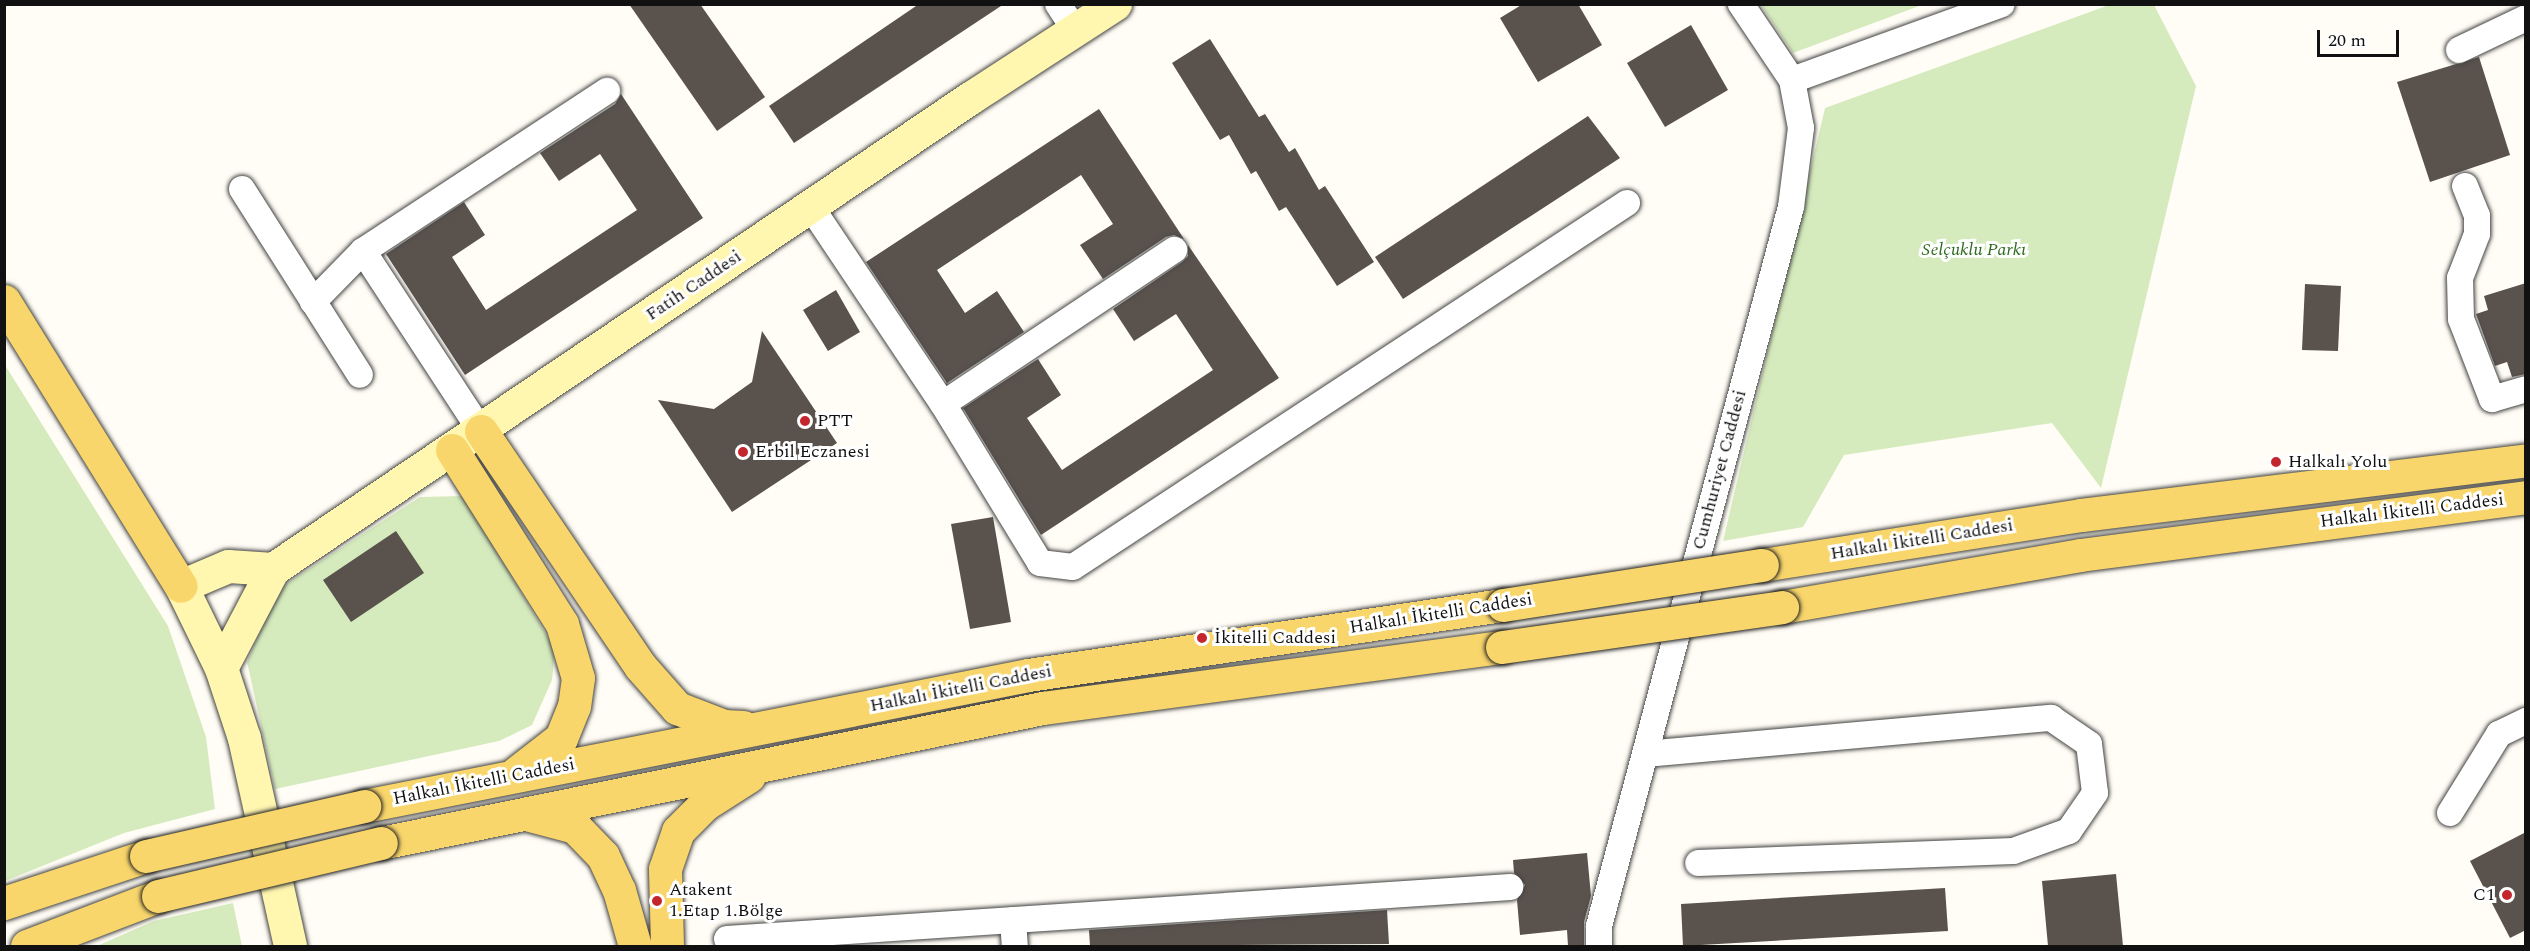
<!DOCTYPE html>
<html>
<head>
<meta charset="utf-8">
<style>
	body { margin:0 }
	#map { position:relative; width:2530px; height:951px; overflow:hidden; background:#fffdf5; font-family:Spectral,serif }
	div>[style] { position:absolute }
	.green>* { inset:0; background:#d5ebbd }
	.building>* { inset:0; background:#5a524d }
	.roads { filter:drop-shadow(0 0 2px #444) drop-shadow(0 0 2px #444) }
	.street>* { height:26px; margin:-13px; padding:0 13px; transform-origin:13px; border-radius:13px; background:#fff }
	.secondary>* { height:33px; margin:-16.5px; padding:0 16.5px; transform-origin:16.5px; border-radius:16.5px; background:#fff6b0 }
	.primary>* { height:33px; margin:-16.5px; padding:0 16.5px; transform-origin:16.5px; border-radius:16.5px; background:#f9d66b }
	.bridges { filter:drop-shadow(0 0 2px #222) drop-shadow(0 0 2px #222) }
	.primary-bridge>* { height:33px; margin:-16.5px; padding:0 16.5px; transform-origin:16.5px; border-radius:16.5px; background:#f9d66b }
	.dots>* { width:16px; height:16px; translate:-50% -50%; box-sizing:border-box; border:3px solid #fff; border-radius:50% }
	span { translate:-50% -50%; white-space:nowrap; text-align:center; line-height:1.15; -webkit-text-stroke:6px #fff; paint-order:stroke }
	.park-label { font-size:18px; color:#2f6b1f; font-style:italic }
	.street-label { font-size:18px; color:#111 }
	.poi-label { font-size:18px; color:#111 }
	.left { translate:0 -50%; text-align:left }
	.right { translate:-100% -50%; text-align:right }
	.frame { position:absolute; inset:0; border:6px solid #111; pointer-events:none }
	.scale { position:absolute; left:2317px; top:30px; width:82px; height:27px; box-sizing:border-box; border:3px solid #111; border-top:0; padding-left:8px; font-size:18px; line-height:21px; white-space:nowrap; color:#111; -webkit-text-stroke:4px #fff; paint-order:stroke }
</style>
</head>
<body>
<div id="map">
	<div class="green">
		<i style="clip-path:polygon(1761px 5px,1922px 5px,1793px 53px)"></i>
		<i style="clip-path:polygon(2109px 5px,2154px 5px,2196px 86px,2101px 488px,2052px 423px,1844px 455px,1803px 527px,1723px 541px,1825px 108px)"></i>
		<i style="clip-path:polygon(5px 365px,168px 626px,206px 737px,215px 809px,124px 833px,5px 881px)"></i>
		<i style="clip-path:polygon(463px 496px,555px 649px,552px 680px,532px 725px,499px 741px,275px 789px,247px 662px,278px 589px,420px 497px)"></i>
		<i style="clip-path:polygon(233px 903px,242px 946px,97px 946px,154px 921px)"></i>
	</div>
	<div class="building">
		<i style="clip-path:polygon(629px 4px,700px 4px,765px 97px,717px 131px)"></i>
		<i style="clip-path:polygon(919px 4px,1004px 4px,794px 143px,769px 106px)"></i>
		<i style="clip-path:polygon(1523px 4px,1578px 4px,1602px 45px,1538px 82px,1500px 18px)"></i>
		<i style="clip-path:polygon(1691px 25px,1728px 90px,1665px 127px,1627px 63px)"></i>
		<i style="clip-path:polygon(1210px 39px,1259px 117px,1265px 114px,1289px 152px,1295px 148px,1319px 190px,1325px 186px,1374px 262px,1337px 286px,1286px 207px,1279px 211px,1256px 171px,1251px 174px,1229px 135px,1220px 140px,1172px 63px)"></i>
		<i style="clip-path:polygon(2479px 57px,2510px 155px,2430px 182px,2397px 82px)"></i>
		<i style="clip-path:polygon(621px 94px,703px 218px,465px 375px,386px 254px,464px 202px,485px 235px,452px 257px,486px 310px,637px 210px,600px 154px,559px 181px,540px 153px,615px 104px)"></i>
		<i style="clip-path:polygon(1099px 109px,1184px 239px,1174px 235px,1166px 237px,1103px 279px,1080px 245px,1113px 224px,1081px 175px,937px 270px,965px 313px,997px 291px,1024px 332px,947px 383px,866px 262px)"></i>
		<i style="clip-path:polygon(1588px 116px,1620px 158px,1403px 299px,1375px 257px)"></i>
		<i style="clip-path:polygon(1188px 245px,1279px 378px,1041px 535px,963px 408px,1038px 359px,1061px 395px,1027px 418px,1062px 470px,1213px 370px,1176px 314px,1134px 341px,1113px 309px,1182px 262px,1188px 256px)"></i>
		<i style="clip-path:polygon(2526px 283px,2526px 374px,2512px 377px,2507px 362px,2495px 366px,2476px 314px,2488px 310px,2484px 296px)"></i>
		<i style="clip-path:polygon(2305px 284px,2341px 286px,2338px 351px,2302px 350px)"></i>
		<i style="clip-path:polygon(836px 290px,860px 332px,828px 351px,803px 310px)"></i>
		<i style="clip-path:polygon(762px 331px,837px 443px,732px 512px,658px 400px,714px 409px,752px 382px)"></i>
		<i style="clip-path:polygon(993px 517px,1011px 622px,970px 629px,951px 524px)"></i>
		<i style="clip-path:polygon(396px 531px,424px 573px,351px 622px,323px 580px)"></i>
		<i style="clip-path:polygon(2526px 832px,2526px 930px,2510px 938px,2470px 861px)"></i>
		<i style="clip-path:polygon(1587px 853px,1591px 896px,1584px 922px,1584px 946px,1568px 946px,1567px 930px,1520px 935px,1517px 900px,1525px 885px,1514px 873px,1513px 860px)"></i>
		<i style="clip-path:polygon(2116px 874px,2123px 946px,2048px 946px,2042px 881px)"></i>
		<i style="clip-path:polygon(1945px 888px,1948px 931px,1683px 946px,1681px 904px)"></i>
		<i style="clip-path:polygon(1387px 910px,1389px 944px,1090px 946px,1089px 930px)"></i>
	</div>
	<div class="roads">
		<div class="street">
			<i style="left:1058px;top:4px;width:31px;rotate:57deg"></i>
			<i style="left:2459px;top:50px;width:74px;rotate:-25.5deg"></i>
			<i style="left:1792px;top:80px;width:223px;rotate:-19.9deg"></i>
			<i style="left:2465px;top:186px;width:32px;rotate:68deg"></i>
			<i style="left:2477px;top:216px;width:18px;rotate:90deg"></i>
			<i style="left:2477px;top:234px;width:47px;rotate:111.1deg"></i>
			<i style="left:2460px;top:278px;width:41px;rotate:88.6deg"></i>
			<i style="left:2461px;top:319px;width:86px;rotate:68.8deg"></i>
			<i style="left:2492px;top:399px;width:35px;rotate:-16deg"></i>
			<i style="left:242px;top:189px;width:220px;rotate:57.6deg"></i>
			<i style="left:811px;top:207px;width:237px;rotate:56.2deg"></i>
			<i style="left:943px;top:404px;width:186px;rotate:58.6deg"></i>
			<i style="left:1040px;top:563px;width:33px;rotate:7deg"></i>
			<i style="left:1073px;top:567px;width:663px;rotate:-33.31deg"></i>
			<i style="left:363px;top:251px;width:215px;rotate:56.8deg"></i>
			<i style="left:313px;top:302px;width:71px;rotate:-45.6deg"></i>
			<i style="left:363px;top:251px;width:292px;rotate:-33.3deg"></i>
			<i style="left:943px;top:404px;width:278px;rotate:-33.7deg"></i>
			<i style="left:1645px;top:754px;width:408px;rotate:-5.1deg"></i>
			<i style="left:2051px;top:718px;width:46px;rotate:34.4deg"></i>
			<i style="left:2089px;top:744px;width:49px;rotate:83deg"></i>
			<i style="left:2095px;top:793px;width:46px;rotate:124.4deg"></i>
			<i style="left:2069px;top:831px;width:59px;rotate:160.3deg"></i>
			<i style="left:2013px;top:851px;width:315px;rotate:177.8deg"></i>
			<i style="left:2450px;top:813px;width:93px;rotate:-58.2deg"></i>
			<i style="left:2499px;top:734px;width:30px;rotate:-26deg"></i>
			<i style="left:1013px;top:920px;width:26px;rotate:86deg"></i>
			<i style="left:727px;top:939px;width:785px;rotate:-3.8deg"></i>
			<i style="left:1599px;top:946px;width:20px;rotate:-90deg"></i>
			<i style="left:1599px;top:926px;width:744px;rotate:-75.05deg"></i>
			<i style="left:1791px;top:207px;width:80px;rotate:-82.8deg"></i>
			<i style="left:1801px;top:128px;width:49px;rotate:-100.6deg"></i>
			<i style="left:1792px;top:80px;width:92px;rotate:-123.9deg"></i>
		</div>
		<div class="secondary">
			<i style="left:273px;top:569px;width:45px;rotate:-176.2deg"></i>
			<i style="left:228px;top:566px;width:51px;rotate:156.9deg"></i>
			<i style="left:181px;top:586px;width:91px;rotate:64deg"></i>
			<i style="left:221px;top:668px;width:74px;rotate:71.8deg"></i>
			<i style="left:244px;top:738px;width:213px;rotate:77.5deg"></i>
			<i style="left:221px;top:668px;width:112px;rotate:-62.3deg"></i>
			<i style="left:273px;top:569px;width:841px;rotate:-34.05deg"></i>
			<i style="left:970px;top:98px;width:173px;rotate:-33deg"></i>
		</div>
		<div class="primary">
			<i style="left:4px;top:301px;width:335px;rotate:58.2deg"></i>
			<i style="left:481px;top:431px;width:284px;rotate:55.9deg"></i>
			<i style="left:640px;top:666px;width:56px;rotate:48.6deg"></i>
			<i style="left:677px;top:708px;width:50px;rotate:21deg"></i>
			<i style="left:724px;top:726px;width:19px;rotate:3deg"></i>
			<i style="left:452px;top:450px;width:206px;rotate:57.7deg"></i>
			<i style="left:562px;top:624px;width:56px;rotate:73.5deg"></i>
			<i style="left:578px;top:678px;width:28px;rotate:98deg"></i>
			<i style="left:574px;top:706px;width:35px;rotate:112deg"></i>
			<i style="left:561px;top:738px;width:57px;rotate:142.1deg"></i>
			<i style="left:1762px;top:565px;width:323px;rotate:-8.9deg"></i>
			<i style="left:2081px;top:515px;width:448px;rotate:-7deg"></i>
			<i style="left:1782px;top:607px;width:303px;rotate:-9.9deg"></i>
			<i style="left:2080px;top:555px;width:450px;rotate:-7.4deg"></i>
			<i style="left:364px;top:806px;width:677px;rotate:-11.16deg"></i>
			<i style="left:1028px;top:675px;width:480px;rotate:-8.4deg"></i>
			<i style="left:530px;top:815px;width:47px;rotate:14.9deg"></i>
			<i style="left:575px;top:827px;width:40px;rotate:46deg"></i>
			<i style="left:603px;top:856px;width:38px;rotate:65deg"></i>
			<i style="left:619px;top:890px;width:58px;rotate:74.1deg"></i>
			<i style="left:381px;top:843px;width:676px;rotate:-11.53deg"></i>
			<i style="left:1043px;top:708px;width:463px;rotate:-7.6deg"></i>
			<i style="left:4px;top:903px;width:150px;rotate:-18.3deg"></i>
			<i style="left:27px;top:946px;width:140px;rotate:-20.9deg"></i>
			<i style="left:667px;top:946px;width:77px;rotate:-91.5deg"></i>
			<i style="left:665px;top:869px;width:40px;rotate:-71.1deg"></i>
			<i style="left:678px;top:831px;width:38px;rotate:-45deg"></i>
			<i style="left:705px;top:804px;width:52px;rotate:-32.5deg"></i>
		</div>
	</div>
	<div class="bridges">
		<div class="primary-bridge">
			<i style="left:1503px;top:605px;width:262px;rotate:-8.8deg"></i>
			<i style="left:1502px;top:647px;width:283px;rotate:-8.1deg"></i>
			<i style="left:146px;top:856px;width:224px;rotate:-12.9deg"></i>
			<i style="left:158px;top:896px;width:229px;rotate:-13.4deg"></i>
		</div>
	</div>
	<div class="dots">
		<i style="left:805px;top:421px;background:#c4262e"></i>
		<i style="left:743px;top:452px;background:#c4262e"></i>
		<i style="left:2276px;top:462px;background:#c4262e"></i>
		<i style="left:1202px;top:638px;background:#c4262e"></i>
		<i style="left:2507px;top:895px;background:#c4262e"></i>
		<i style="left:657px;top:901px;background:#c4262e"></i>
	</div>
	<div class="park-label">
		<span style="left:1974px;top:250px">Selçuklu Parkı</span>
	</div>
	<div class="street-label">
		<span style="left:694px;top:286px;rotate:-34deg">Fatih Caddesi</span>
		<span style="left:1720px;top:470px;rotate:-75deg">Cumhuriyet Caddesi</span>
		<span style="left:2412px;top:511px;rotate:-7deg">Halkalı İkitelli Caddesi</span>
		<span style="left:1922px;top:540px;rotate:-9deg">Halkalı İkitelli Caddesi</span>
		<span style="left:1441px;top:614px;rotate:-9deg">Halkalı İkitelli Caddesi</span>
		<span style="left:961px;top:689px;rotate:-11deg">Halkalı İkitelli Caddesi</span>
		<span style="left:484px;top:782px;rotate:-11deg">Halkalı İkitelli Caddesi</span>
	</div>
	<div class="poi-label">
		<span class="left" style="left:817px;top:421px">PTT</span>
		<span class="left" style="left:755px;top:452px">Erbil Eczanesi</span>
		<span class="left" style="left:2288px;top:462px">Halkalı Yolu</span>
		<span class="left" style="left:1214px;top:638px">İkitelli Caddesi</span>
		<span class="left" style="left:669px;top:901px">Atakent<br>1.Etap 1.Bölge</span>
		<span class="right" style="left:2495px;top:895px">C1</span>
	</div>
	<div class="frame"></div>
	<div class="scale">20 m</div>
</div>
</body>
</html>
